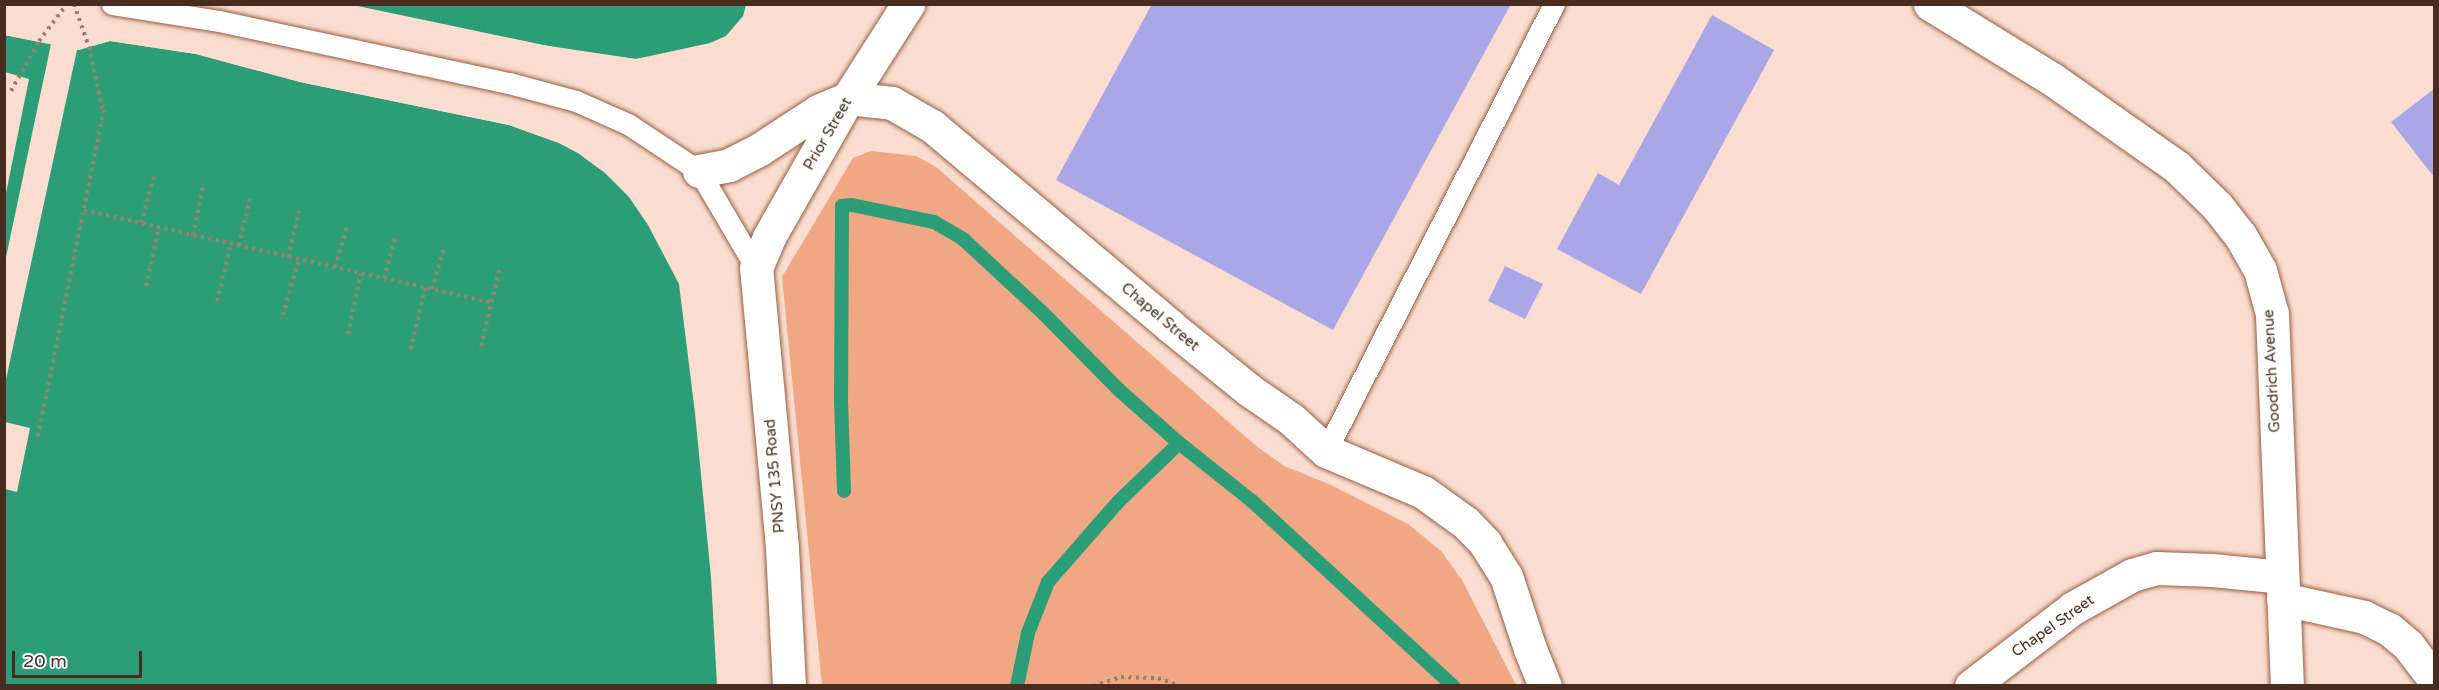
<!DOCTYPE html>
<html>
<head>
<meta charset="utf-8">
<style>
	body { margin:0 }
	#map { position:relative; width:2439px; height:690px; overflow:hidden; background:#faddd0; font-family:"Varela Round",sans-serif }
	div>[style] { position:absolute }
	.green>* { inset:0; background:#f1a684 }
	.water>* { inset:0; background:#2b9e77 }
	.pier>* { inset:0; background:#faddd0 }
	.stream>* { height:14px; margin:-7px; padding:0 7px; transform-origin:7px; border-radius:7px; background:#2b9e77 }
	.building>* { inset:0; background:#a9a7e8 }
	.path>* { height:4px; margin-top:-2px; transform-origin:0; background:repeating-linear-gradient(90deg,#9a7e71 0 3px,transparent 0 7.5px) }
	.roads { filter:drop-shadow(0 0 2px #9a5c3f) drop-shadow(0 0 2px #9a5c3f) }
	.lane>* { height:21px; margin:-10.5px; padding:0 10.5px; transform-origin:10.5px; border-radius:10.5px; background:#fff }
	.street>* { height:33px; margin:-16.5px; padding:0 16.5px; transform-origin:16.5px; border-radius:16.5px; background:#fff }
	span { translate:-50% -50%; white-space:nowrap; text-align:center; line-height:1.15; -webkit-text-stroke:5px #fff; paint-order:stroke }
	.street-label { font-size:15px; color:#472c1f }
	.frame { position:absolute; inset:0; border:6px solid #472c1f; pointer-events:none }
	.scale { position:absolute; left:12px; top:651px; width:130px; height:27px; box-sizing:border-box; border:3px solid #472c1f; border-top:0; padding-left:8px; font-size:18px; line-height:21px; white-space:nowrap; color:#472c1f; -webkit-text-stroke:4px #fff; paint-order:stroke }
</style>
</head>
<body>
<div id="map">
	<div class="green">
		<i style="clip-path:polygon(871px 151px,916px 156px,936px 167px,1255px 445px,1284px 466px,1331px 485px,1408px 524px,1441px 551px,1462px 580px,1516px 685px,822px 685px,782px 277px,853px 158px)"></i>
	</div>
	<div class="water">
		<i style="clip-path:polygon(351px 5px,746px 5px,743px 16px,726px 36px,710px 43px,636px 59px,509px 40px)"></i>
		<i style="clip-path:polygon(4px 35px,79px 50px,110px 41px,196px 54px,300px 82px,509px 125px,559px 143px,578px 153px,604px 172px,629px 197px,648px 225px,679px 284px,695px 413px,711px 577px,717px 685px,5px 685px)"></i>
	</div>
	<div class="pier">
		<i style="clip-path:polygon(348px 4px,567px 50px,636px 59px,655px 56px,654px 59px,636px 62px,567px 53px,509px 42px,351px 7px)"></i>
		<i style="clip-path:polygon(4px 32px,79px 47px,110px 38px,196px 51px,301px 79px,510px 123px,560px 140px,580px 151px,605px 170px,604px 172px,578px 153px,559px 143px,509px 125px,300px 82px,196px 54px,110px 41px,77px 50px,5px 384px,5px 262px,51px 44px,5px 35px)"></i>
		<i style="clip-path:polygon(5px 72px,29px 79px,5px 198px,4px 72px)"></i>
		<i style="clip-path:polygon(5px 422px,30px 428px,17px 492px,5px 489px)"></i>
	</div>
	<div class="stream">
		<i style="left:844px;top:491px;width:89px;rotate:-91.9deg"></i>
		<i style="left:841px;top:402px;width:196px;rotate:-89.7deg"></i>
		<i style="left:842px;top:206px;width:10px;rotate:-6deg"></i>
		<i style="left:852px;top:205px;width:84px;rotate:11.7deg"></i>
		<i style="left:934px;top:222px;width:34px;rotate:30deg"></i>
		<i style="left:963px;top:239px;width:110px;rotate:42.8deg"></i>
		<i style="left:1044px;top:314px;width:107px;rotate:45.4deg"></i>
		<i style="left:1119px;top:390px;width:80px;rotate:41.5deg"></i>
		<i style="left:1179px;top:443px;width:93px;rotate:38.5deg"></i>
		<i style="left:1252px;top:501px;width:273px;rotate:42.6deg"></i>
		<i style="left:1017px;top:686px;width:54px;rotate:-78.3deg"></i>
		<i style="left:1028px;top:633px;width:55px;rotate:-68.6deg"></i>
		<i style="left:1048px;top:582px;width:106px;rotate:-48.8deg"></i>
		<i style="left:1118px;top:502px;width:85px;rotate:-44deg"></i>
	</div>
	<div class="building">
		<i style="clip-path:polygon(1152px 4px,1511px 4px,1333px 330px,1056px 180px)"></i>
		<i style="clip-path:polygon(1712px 15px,1774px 50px,1641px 294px,1557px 249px,1598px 173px,1619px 185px)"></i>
		<i style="clip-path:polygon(2434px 89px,2434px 177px,2391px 122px)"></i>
		<i style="clip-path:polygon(1505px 266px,1543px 284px,1525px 319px,1488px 301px)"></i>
	</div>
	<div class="path">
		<i style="left:74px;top:4px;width:46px;rotate:70.8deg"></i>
		<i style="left:89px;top:47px;width:66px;rotate:77.8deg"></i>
		<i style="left:11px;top:91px;width:57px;rotate:-60.8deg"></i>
		<i style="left:39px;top:41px;width:46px;rotate:-52.9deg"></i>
		<i style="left:84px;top:210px;width:418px;rotate:12.8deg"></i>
		<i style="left:141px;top:223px;width:49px;rotate:-74.5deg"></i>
		<i style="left:193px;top:235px;width:49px;rotate:-78.2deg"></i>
		<i style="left:239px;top:245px;width:47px;rotate:-76.6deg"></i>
		<i style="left:288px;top:257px;width:47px;rotate:-76.6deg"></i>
		<i style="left:335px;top:267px;width:43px;rotate:-73.7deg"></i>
		<i style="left:384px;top:278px;width:45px;rotate:-74.4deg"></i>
		<i style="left:146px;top:286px;width:60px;rotate:-77.6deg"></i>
		<i style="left:432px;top:289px;width:43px;rotate:-73.7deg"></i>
		<i style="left:217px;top:301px;width:59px;rotate:-76.2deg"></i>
		<i style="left:283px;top:315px;width:59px;rotate:-74.3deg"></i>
		<i style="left:348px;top:334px;width:62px;rotate:-78deg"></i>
		<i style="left:481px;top:346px;width:81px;rotate:-76.5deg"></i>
		<i style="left:411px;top:349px;width:63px;rotate:-77.1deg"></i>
		<i style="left:38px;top:436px;width:338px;rotate:-78.6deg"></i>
		<i style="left:1093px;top:686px;width:29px;rotate:-18deg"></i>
		<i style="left:1121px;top:677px;width:37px;rotate:2deg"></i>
		<i style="left:1158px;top:678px;width:24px;rotate:19deg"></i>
	</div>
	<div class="roads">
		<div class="lane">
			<i style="left:112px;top:4px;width:108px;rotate:9deg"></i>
			<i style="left:219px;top:21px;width:297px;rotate:12.1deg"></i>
			<i style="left:509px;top:83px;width:69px;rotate:15deg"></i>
			<i style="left:576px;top:101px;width:57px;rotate:23.9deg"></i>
			<i style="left:628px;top:124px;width:85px;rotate:33.5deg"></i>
			<i style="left:699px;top:171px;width:113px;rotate:59.6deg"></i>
			<i style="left:1326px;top:451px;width:502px;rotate:-62.98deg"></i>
		</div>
		<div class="street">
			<i style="left:1930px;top:4px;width:143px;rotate:31.6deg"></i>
			<i style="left:2052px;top:79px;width:153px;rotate:35.1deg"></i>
			<i style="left:2177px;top:167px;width:56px;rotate:44.3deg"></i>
			<i style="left:2217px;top:206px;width:37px;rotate:52deg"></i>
			<i style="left:2240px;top:235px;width:40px;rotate:60.3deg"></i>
			<i style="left:2260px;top:270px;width:46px;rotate:74.7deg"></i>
			<i style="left:2272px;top:314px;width:372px;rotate:87.7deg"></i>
			<i style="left:699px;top:171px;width:31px;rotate:-11deg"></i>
			<i style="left:729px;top:165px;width:35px;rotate:-27deg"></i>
			<i style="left:760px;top:149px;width:69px;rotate:-33.2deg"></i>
			<i style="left:818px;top:111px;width:33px;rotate:-23deg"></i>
			<i style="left:848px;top:98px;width:44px;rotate:6.5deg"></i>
			<i style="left:892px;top:103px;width:46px;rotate:29.9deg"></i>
			<i style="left:932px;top:126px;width:311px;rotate:40deg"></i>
			<i style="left:1170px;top:326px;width:102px;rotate:39deg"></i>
			<i style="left:1249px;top:390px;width:51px;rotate:34.6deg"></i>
			<i style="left:1291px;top:419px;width:47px;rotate:42.4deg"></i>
			<i style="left:1326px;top:451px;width:105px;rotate:22.9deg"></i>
			<i style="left:1423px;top:492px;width:53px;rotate:35.8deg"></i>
			<i style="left:1466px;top:523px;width:28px;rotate:46deg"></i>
			<i style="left:1485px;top:543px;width:39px;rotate:58deg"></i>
			<i style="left:1506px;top:576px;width:77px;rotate:71.8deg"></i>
			<i style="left:1530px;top:649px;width:40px;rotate:68deg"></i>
			<i style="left:2283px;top:599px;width:83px;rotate:12.5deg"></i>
			<i style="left:2364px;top:617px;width:28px;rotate:26deg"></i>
			<i style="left:2389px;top:629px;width:25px;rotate:40deg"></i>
			<i style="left:2408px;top:645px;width:43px;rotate:52.6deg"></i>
			<i style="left:789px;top:686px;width:139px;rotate:-92.9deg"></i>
			<i style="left:782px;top:547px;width:280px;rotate:-95.3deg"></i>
			<i style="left:756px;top:268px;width:34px;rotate:-67deg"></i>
			<i style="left:769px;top:237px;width:160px;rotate:-60.4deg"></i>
			<i style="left:848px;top:98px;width:112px;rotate:-57.4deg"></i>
			<i style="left:1971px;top:686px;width:128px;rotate:-37.4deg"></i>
			<i style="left:2073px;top:608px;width:68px;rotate:-29.2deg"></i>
			<i style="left:2132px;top:575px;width:25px;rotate:-16deg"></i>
			<i style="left:2156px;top:568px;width:56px;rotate:2deg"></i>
			<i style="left:2212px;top:570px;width:70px;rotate:5.7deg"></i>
		</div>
	</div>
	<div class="street-label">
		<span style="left:828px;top:134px;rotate:-60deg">Prior Street</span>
		<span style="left:1160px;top:317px;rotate:40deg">Chapel Street</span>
		<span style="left:2272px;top:371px;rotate:-93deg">Goodrich Avenue</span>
		<span style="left:775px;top:476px;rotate:-95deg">PNSY 135 Road</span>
		<span style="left:2053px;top:626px;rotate:-35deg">Chapel Street</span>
	</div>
	<div class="frame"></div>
	<div class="scale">20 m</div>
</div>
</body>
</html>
